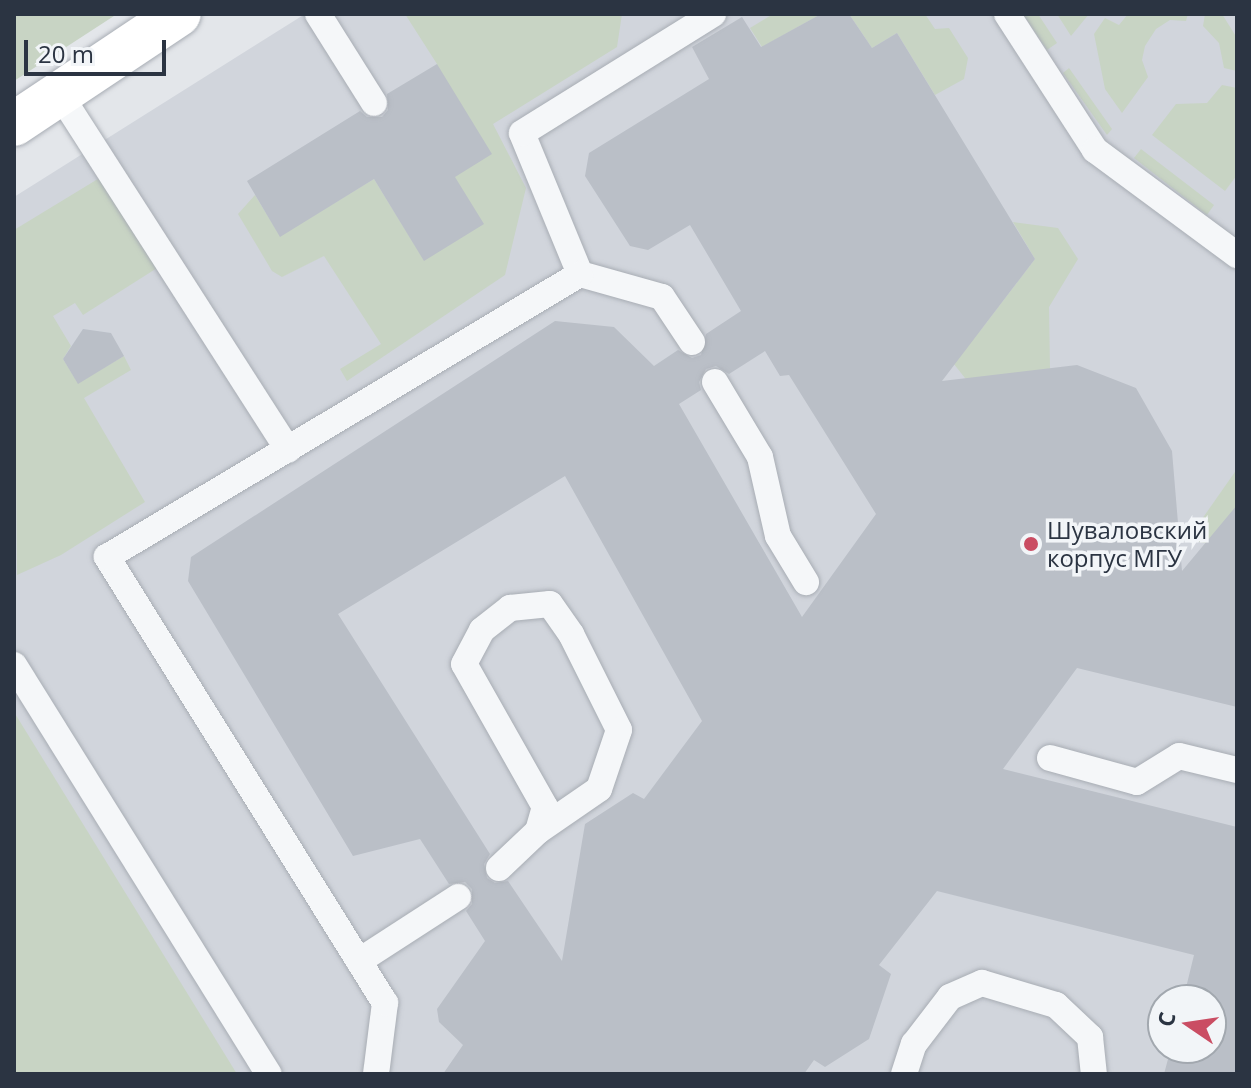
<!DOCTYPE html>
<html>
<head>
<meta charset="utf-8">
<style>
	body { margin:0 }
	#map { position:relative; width:1251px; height:1088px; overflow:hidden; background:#e3e6ea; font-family:"Open Sans",sans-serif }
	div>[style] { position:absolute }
	.built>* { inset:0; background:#d1d5dc }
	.green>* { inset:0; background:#c8d4c4 }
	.building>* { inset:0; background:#babfc7 }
	.roads { filter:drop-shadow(0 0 2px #a8adb4) drop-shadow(0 0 2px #a8adb4) }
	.lane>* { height:26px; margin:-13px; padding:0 13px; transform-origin:13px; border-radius:13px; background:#f5f7f9 }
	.secondary>* { height:44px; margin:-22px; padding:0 22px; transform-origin:22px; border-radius:22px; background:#fff }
	.dots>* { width:22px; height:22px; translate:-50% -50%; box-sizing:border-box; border:4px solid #f2f5f8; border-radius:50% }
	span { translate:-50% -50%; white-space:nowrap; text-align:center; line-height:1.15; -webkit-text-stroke:7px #f2f5f8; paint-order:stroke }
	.poi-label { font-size:24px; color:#2b3442 }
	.left { translate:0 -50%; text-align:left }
	.frame { position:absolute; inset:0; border:16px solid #2b3442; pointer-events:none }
	.north { position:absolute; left:1147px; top:984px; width:80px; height:80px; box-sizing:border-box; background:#f2f5f8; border:2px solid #a2a8af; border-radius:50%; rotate:283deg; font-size:22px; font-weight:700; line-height:32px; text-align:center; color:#2b3442 }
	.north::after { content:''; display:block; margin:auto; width:28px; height:36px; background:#ca4d63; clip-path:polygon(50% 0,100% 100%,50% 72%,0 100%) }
	.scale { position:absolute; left:24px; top:40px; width:142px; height:36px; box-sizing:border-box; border:4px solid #2b3442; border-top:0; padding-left:10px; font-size:24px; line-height:28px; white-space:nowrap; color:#2b3442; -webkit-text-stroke:6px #f2f5f8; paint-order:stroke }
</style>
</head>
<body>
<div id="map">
	<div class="built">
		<i style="clip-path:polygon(evenodd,305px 14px,1237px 14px,1237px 1074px,14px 1074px,14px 197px,305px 14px,1163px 1000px,1211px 1000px,1211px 1048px,1163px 1048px,1163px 1000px)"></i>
	</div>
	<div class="green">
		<i style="clip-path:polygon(14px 14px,117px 14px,14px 81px)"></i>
		<i style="clip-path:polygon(405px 14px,622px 14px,617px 47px,493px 124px,526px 188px,505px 275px,347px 381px,340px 369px,381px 344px,324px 256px,282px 277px,272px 271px,238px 214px,255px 195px,280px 236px,374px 179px,424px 260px,455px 177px,437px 64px)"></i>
		<i style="clip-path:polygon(773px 14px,821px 14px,762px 47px,750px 28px)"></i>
		<i style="clip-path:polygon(849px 14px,925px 14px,935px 29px,949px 28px,968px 58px,964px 79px,935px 95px,897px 33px,872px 48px)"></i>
		<i style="clip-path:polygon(1023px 14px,1038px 14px,1057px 43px,1047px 50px)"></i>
		<i style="clip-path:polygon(1057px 14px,1089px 14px,1071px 36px)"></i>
		<i style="clip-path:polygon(1128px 14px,1188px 14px,1186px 21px,1170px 20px,1156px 29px,1145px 46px,1142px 60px,1148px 77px,1122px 113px,1105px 89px,1094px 34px,1105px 18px,1119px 25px)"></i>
		<i style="clip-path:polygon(1205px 14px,1222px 14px,1237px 38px,1237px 71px,1224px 68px,1219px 43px,1203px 26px)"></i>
		<i style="clip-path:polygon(1069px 68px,1112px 129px,1107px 135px,1063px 73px)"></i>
		<i style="clip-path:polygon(1222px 85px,1237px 88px,1237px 175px,1225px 191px,1152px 135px,1176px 104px,1207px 103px)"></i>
		<i style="clip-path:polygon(1141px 149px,1214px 205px,1207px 215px,1134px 158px)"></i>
		<i style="clip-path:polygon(111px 171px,165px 263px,83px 315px,75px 303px,53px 316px,71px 346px,63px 359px,78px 383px,124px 356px,131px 370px,84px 398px,145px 502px,61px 555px,17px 575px,14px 230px)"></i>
		<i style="clip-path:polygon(1013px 222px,1058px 228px,1078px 259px,1049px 307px,1050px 369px,976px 392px,946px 354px,980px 331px,1035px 259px)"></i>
		<i style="clip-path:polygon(1237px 469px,1237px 505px,1225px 548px,1188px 539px)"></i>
		<i style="clip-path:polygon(14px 712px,237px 1074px,14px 1074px)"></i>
	</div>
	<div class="building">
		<i style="clip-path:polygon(evenodd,821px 14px,849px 14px,872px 48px,897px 33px,1035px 259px,942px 381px,1077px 365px,1136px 388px,1172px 451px,1182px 571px,1237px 505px,1237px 707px,1077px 668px,1003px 769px,1237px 827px,1237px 1074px,1164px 1074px,1171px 1048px,1211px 1048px,1211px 1000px,1183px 1000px,1194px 955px,937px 891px,879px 965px,891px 974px,869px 1039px,825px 1067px,814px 1060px,804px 1074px,443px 1074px,463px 1045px,439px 1022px,437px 1009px,485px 941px,466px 911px,472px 904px,472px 889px,465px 882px,449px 884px,420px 839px,353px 856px,188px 581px,191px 557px,555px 321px,614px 327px,654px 366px,678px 350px,692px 358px,701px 355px,706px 334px,741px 311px,690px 225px,648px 250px,630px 246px,585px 176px,589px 153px,709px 79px,692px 47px,742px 17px,761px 47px,821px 14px,765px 351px,780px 376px,789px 375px,876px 514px,802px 617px,679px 404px,701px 390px,699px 382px,706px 369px,716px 366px,729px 374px,765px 351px,821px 14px,565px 476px,702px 721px,644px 799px,633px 793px,585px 824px,562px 961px,508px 881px,495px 883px,487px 878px,484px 864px,490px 854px,338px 614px,565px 476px)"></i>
		<i style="clip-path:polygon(437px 64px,492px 154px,455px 177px,484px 224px,424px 261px,374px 179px,280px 237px,247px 181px,360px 111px,367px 117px,382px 117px,388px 110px,387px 94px)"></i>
		<i style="clip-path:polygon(83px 329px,111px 333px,124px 356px,78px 384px,63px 359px)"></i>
	</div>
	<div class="roads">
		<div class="lane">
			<i style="left:318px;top:14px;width:105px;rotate:57.8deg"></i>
			<i style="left:1007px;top:14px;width:162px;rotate:57.1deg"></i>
			<i style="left:1095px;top:150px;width:177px;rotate:36.5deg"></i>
			<i style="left:59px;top:93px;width:424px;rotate:57.3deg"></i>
			<i style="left:692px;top:342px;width:54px;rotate:-123.7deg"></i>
			<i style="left:662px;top:297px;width:85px;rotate:-164.3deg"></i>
			<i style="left:580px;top:274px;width:152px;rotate:-112.4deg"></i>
			<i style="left:522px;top:133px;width:225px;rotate:-31.9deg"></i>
			<i style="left:715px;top:382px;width:87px;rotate:59deg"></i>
			<i style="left:760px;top:457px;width:81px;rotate:77.2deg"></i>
			<i style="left:778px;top:536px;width:54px;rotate:58.7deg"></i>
			<i style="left:14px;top:665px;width:482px;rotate:58.1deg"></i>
			<i style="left:1050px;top:758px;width:90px;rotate:15.4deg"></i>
			<i style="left:1137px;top:782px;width:49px;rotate:-31.8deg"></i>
			<i style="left:1179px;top:756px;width:60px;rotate:13.6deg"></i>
			<i style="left:499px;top:868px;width:54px;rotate:-43.5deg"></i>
			<i style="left:538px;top:831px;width:25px;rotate:-74deg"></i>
			<i style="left:545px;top:807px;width:164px;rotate:-119.5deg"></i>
			<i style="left:464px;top:664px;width:38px;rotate:-62deg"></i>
			<i style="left:482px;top:630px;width:36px;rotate:-38deg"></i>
			<i style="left:510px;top:608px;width:40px;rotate:-5.7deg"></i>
			<i style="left:550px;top:604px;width:37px;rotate:55deg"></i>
			<i style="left:571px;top:634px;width:107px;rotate:63.4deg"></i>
			<i style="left:619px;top:730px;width:62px;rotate:108.7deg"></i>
			<i style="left:599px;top:789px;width:74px;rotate:145.5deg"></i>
			<i style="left:359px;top:961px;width:118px;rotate:-32.9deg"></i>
			<i style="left:376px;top:1074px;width:72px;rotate:-82.8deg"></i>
			<i style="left:385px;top:1003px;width:526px;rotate:-121.94deg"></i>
			<i style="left:107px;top:557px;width:551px;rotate:-30.89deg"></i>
			<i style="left:904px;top:1074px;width:32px;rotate:-72deg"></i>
			<i style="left:914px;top:1044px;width:59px;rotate:-52.5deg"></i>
			<i style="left:950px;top:997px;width:35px;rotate:-24deg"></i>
			<i style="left:982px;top:983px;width:77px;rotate:16.6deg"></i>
			<i style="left:1056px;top:1005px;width:47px;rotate:43.3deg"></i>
			<i style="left:1090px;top:1037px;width:37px;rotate:84deg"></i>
		</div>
		<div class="secondary">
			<i style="left:14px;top:124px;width:198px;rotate:-33.7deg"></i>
		</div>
	</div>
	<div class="dots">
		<i style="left:1031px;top:544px;background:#ca4d63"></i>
	</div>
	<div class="poi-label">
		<span class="left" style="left:1047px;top:544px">Шуваловский<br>корпус МГУ</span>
	</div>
	<div class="frame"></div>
	<div class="north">С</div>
	<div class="scale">20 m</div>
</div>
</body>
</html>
